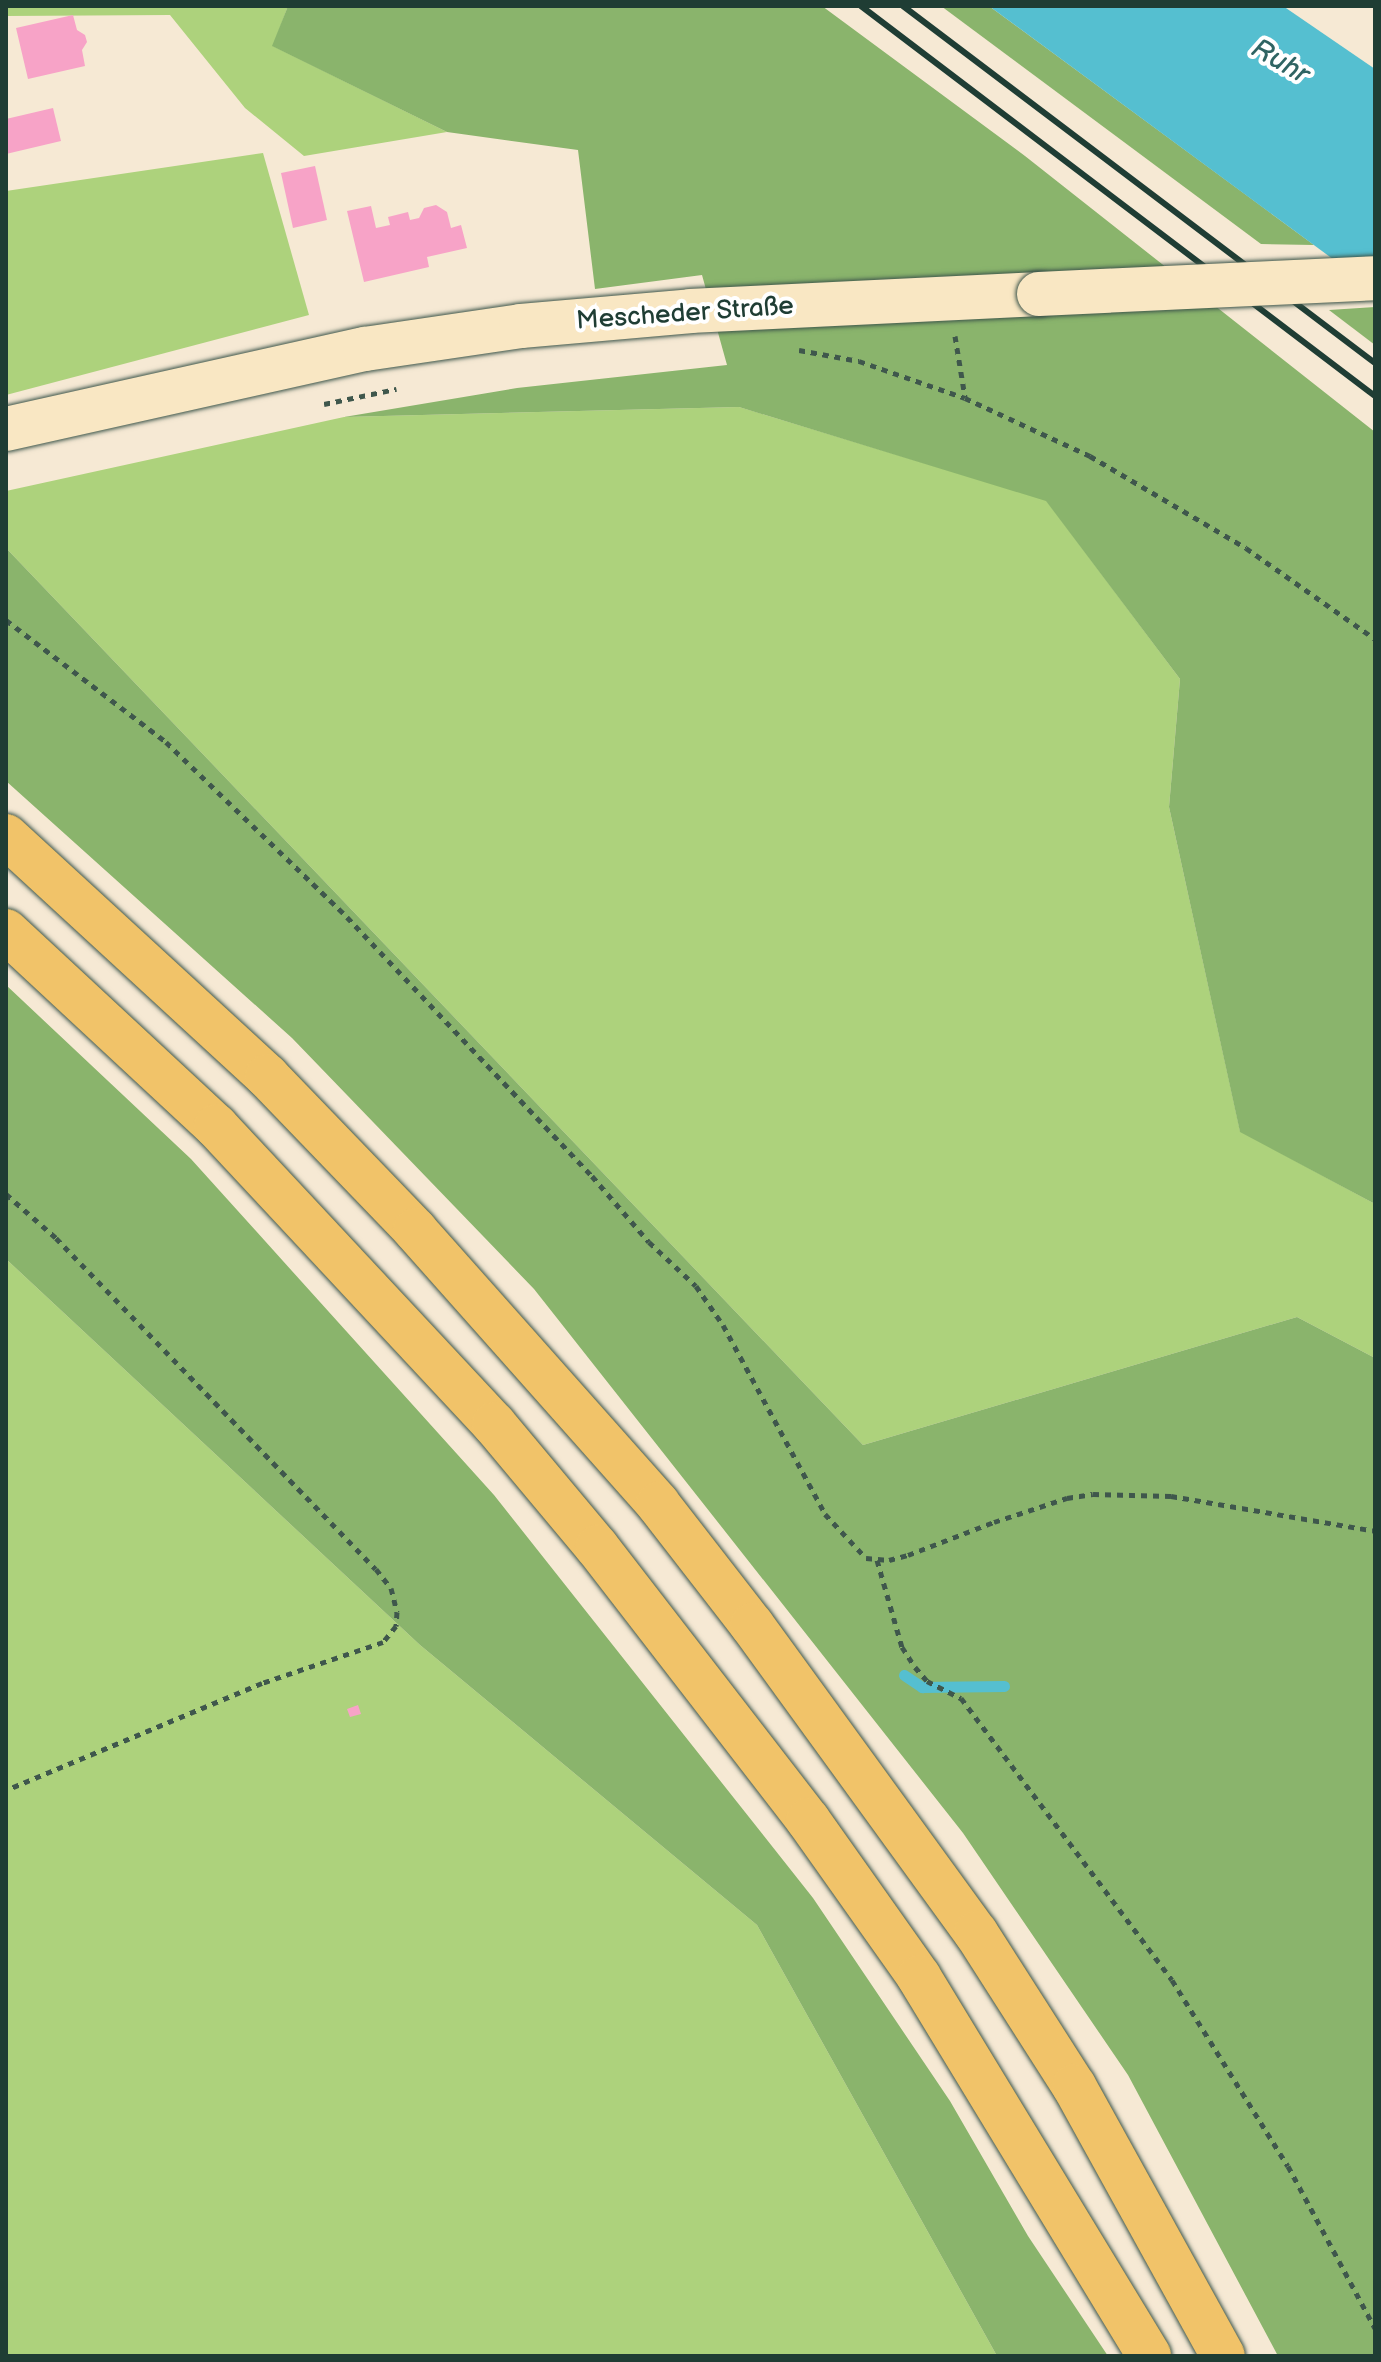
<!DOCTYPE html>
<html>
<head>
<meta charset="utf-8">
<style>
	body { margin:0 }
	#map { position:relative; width:1381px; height:2362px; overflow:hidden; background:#f6e9d4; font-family:"Balsamiq Sans",sans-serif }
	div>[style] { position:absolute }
	.green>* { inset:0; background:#add27c }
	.forest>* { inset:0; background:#8ab46c }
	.water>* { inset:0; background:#55bfd0 }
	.stream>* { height:11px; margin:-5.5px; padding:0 5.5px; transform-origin:5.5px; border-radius:5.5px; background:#55bfd0 }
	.building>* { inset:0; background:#f7a3c7 }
	.path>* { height:5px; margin-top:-2.5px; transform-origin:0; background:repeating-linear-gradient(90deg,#3f574c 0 6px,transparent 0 12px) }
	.roads { filter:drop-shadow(0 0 2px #3f574c) drop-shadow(0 0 2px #3f574c) }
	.secondary>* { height:44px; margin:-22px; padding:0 22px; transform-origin:22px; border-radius:22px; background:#f9e7c3 }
	.highway>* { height:44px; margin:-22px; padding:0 22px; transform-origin:22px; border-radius:22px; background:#f1c369 }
	.rail>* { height:6px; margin:-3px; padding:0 3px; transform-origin:3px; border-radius:3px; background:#1f3d34 }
	.bridges { filter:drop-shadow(0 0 2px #3f574c) drop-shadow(0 0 2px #3f574c) }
	.secondary-bridge>* { height:44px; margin:-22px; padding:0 22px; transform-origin:22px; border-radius:22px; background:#f9e7c3 }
	span { translate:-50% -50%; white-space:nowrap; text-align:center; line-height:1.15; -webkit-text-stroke:8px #fff; paint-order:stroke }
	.street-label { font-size:26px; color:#1f3d34 }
	.water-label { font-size:28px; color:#2f6463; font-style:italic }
	.frame { position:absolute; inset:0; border:8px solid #1f3d34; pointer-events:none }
</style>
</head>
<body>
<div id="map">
	<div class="green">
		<i style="clip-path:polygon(6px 6px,288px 6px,273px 46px,447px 132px,304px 156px,245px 108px,170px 15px,6px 16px)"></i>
		<i style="clip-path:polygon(263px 153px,309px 315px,6px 395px,6px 191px)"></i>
		<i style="clip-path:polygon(739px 407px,1046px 500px,1180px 679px,1169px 807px,1240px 1131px,1375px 1204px,1375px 1358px,1297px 1317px,863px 1445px,6px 548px,6px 491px,344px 417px)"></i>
		<i style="clip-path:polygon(6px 1259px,420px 1645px,757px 1925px,997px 2356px,6px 2356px)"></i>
	</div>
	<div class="forest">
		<i style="clip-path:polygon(288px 6px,822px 6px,1025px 156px,1375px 432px,1375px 1204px,1240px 1132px,1169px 807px,1180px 679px,1046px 501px,739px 407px,344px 417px,517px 388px,727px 365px,702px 275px,595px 289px,578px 150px,447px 132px,272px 46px)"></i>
		<i style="clip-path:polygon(941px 6px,989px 6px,1314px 245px,1261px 244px)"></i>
		<i style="clip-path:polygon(1375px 307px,1375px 345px,1329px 310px)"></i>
		<i style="clip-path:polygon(6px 548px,863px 1445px,1297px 1317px,1375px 1358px,1375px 2356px,1278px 2356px,1128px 2075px,963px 1833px,534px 1289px,292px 1038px,6px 781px)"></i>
		<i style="clip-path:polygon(6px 985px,191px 1159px,494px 1495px,813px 1898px,950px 2101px,1028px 2236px,1108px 2356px,997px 2356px,757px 1925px,420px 1645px,6px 1259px)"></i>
	</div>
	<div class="water">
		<i style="clip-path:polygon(989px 6px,1283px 6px,1375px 69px,1375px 290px)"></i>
	</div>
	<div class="stream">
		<i style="left:904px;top:1675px;width:22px;rotate:34deg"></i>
		<i style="left:922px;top:1687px;width:82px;rotate:-0.7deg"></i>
	</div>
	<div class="building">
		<i style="clip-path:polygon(73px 15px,77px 30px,85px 35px,87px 42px,82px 50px,85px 66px,28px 79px,16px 28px)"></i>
		<i style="clip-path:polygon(53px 108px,61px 141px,6px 154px,6px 119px)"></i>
		<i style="clip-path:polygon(315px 166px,327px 220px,293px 228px,281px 173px)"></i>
		<i style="clip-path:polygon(436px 205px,447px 212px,451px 228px,461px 225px,467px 248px,427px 257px,429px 267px,364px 282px,347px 211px,371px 206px,376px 228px,390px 225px,388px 217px,408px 212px,410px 220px,419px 218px,424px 208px)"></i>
		<i style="clip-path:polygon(358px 1705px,361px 1714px,350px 1717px,347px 1709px)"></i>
	</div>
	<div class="path">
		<i style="left:955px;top:336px;width:62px;rotate:80.7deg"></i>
		<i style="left:799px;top:350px;width:61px;rotate:10.4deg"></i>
		<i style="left:859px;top:361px;width:112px;rotate:19.2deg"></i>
		<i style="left:965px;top:398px;width:138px;rotate:24.9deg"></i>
		<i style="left:1090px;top:456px;width:181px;rotate:30.5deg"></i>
		<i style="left:1246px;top:548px;width:158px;rotate:35.2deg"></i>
		<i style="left:324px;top:404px;width:74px;rotate:-11.8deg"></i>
		<i style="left:6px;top:620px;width:201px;rotate:37.3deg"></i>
		<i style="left:166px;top:742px;width:252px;rotate:44deg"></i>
		<i style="left:347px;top:917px;width:357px;rotate:46.6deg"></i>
		<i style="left:592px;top:1176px;width:87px;rotate:49.2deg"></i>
		<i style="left:649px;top:1242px;width:64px;rotate:43.1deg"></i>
		<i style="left:696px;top:1286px;width:47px;rotate:55.3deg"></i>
		<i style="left:723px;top:1325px;width:215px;rotate:61.6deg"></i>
		<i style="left:825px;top:1514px;width:60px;rotate:47deg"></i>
		<i style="left:866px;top:1558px;width:23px;rotate:5deg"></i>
		<i style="left:889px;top:1560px;width:20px;rotate:-15deg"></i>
		<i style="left:908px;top:1555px;width:92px;rotate:-21deg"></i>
		<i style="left:994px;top:1522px;width:77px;rotate:-18.2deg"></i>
		<i style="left:1067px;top:1498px;width:26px;rotate:-9deg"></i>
		<i style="left:1093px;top:1494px;width:78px;rotate:1.5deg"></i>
		<i style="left:1171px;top:1496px;width:207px;rotate:9.7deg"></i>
		<i style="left:6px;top:1194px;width:67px;rotate:41.3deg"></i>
		<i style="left:56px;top:1238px;width:460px;rotate:46deg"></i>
		<i style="left:376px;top:1569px;width:24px;rotate:52deg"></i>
		<i style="left:391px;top:1588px;width:25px;rotate:76deg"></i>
		<i style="left:397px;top:1612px;width:14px;rotate:94deg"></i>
		<i style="left:396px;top:1626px;width:21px;rotate:129deg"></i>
		<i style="left:383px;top:1642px;width:128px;rotate:161.3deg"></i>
		<i style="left:262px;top:1683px;width:277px;rotate:157.3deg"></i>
		<i style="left:877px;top:1560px;width:91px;rotate:74deg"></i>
		<i style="left:902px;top:1647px;width:24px;rotate:57deg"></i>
		<i style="left:915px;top:1667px;width:18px;rotate:49deg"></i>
		<i style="left:927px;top:1681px;width:38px;rotate:27deg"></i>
		<i style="left:961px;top:1698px;width:352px;rotate:53.2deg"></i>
		<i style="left:1172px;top:1980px;width:219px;rotate:58.1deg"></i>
		<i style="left:1288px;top:2166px;width:184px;rotate:61.8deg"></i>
	</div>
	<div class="roads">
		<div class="secondary">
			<i style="left:6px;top:429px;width:368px;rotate:-12.6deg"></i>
			<i style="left:365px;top:349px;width:158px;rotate:-8.4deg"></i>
			<i style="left:521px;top:326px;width:171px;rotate:-5deg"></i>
			<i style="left:691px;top:311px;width:348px;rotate:-2.8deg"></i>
		</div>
		<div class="highway">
			<i style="left:6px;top:836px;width:355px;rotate:42.6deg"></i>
			<i style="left:267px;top:1076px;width:214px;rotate:46.1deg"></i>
			<i style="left:415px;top:1230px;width:366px;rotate:48.4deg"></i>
			<i style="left:658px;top:1504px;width:153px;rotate:52.2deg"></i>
			<i style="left:752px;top:1625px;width:381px;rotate:54deg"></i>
			<i style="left:976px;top:1933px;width:182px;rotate:57.4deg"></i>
			<i style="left:1074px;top:2086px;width:308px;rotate:61.1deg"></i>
			<i style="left:6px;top:931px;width:287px;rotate:42.9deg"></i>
			<i style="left:216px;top:1126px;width:408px;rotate:47deg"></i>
			<i style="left:494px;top:1424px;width:160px;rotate:50.1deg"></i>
			<i style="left:597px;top:1547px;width:345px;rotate:52.3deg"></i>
			<i style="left:808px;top:1820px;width:192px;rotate:54.7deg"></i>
			<i style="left:919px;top:1977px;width:443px;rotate:58.7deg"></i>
		</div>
	</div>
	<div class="rail">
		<i style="left:861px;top:6px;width:645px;rotate:37.19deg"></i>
		<i style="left:903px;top:6px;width:592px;rotate:37.1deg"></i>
	</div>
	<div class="bridges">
		<div class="secondary-bridge">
			<i style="left:1039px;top:294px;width:336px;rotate:-2.7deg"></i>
		</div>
	</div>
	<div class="street-label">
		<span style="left:685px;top:314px;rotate:-4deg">Mescheder Straße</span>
	</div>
	<div class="water-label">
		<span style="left:1280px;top:62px;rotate:30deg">Ruhr</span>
	</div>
	<div class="frame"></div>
</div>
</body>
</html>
